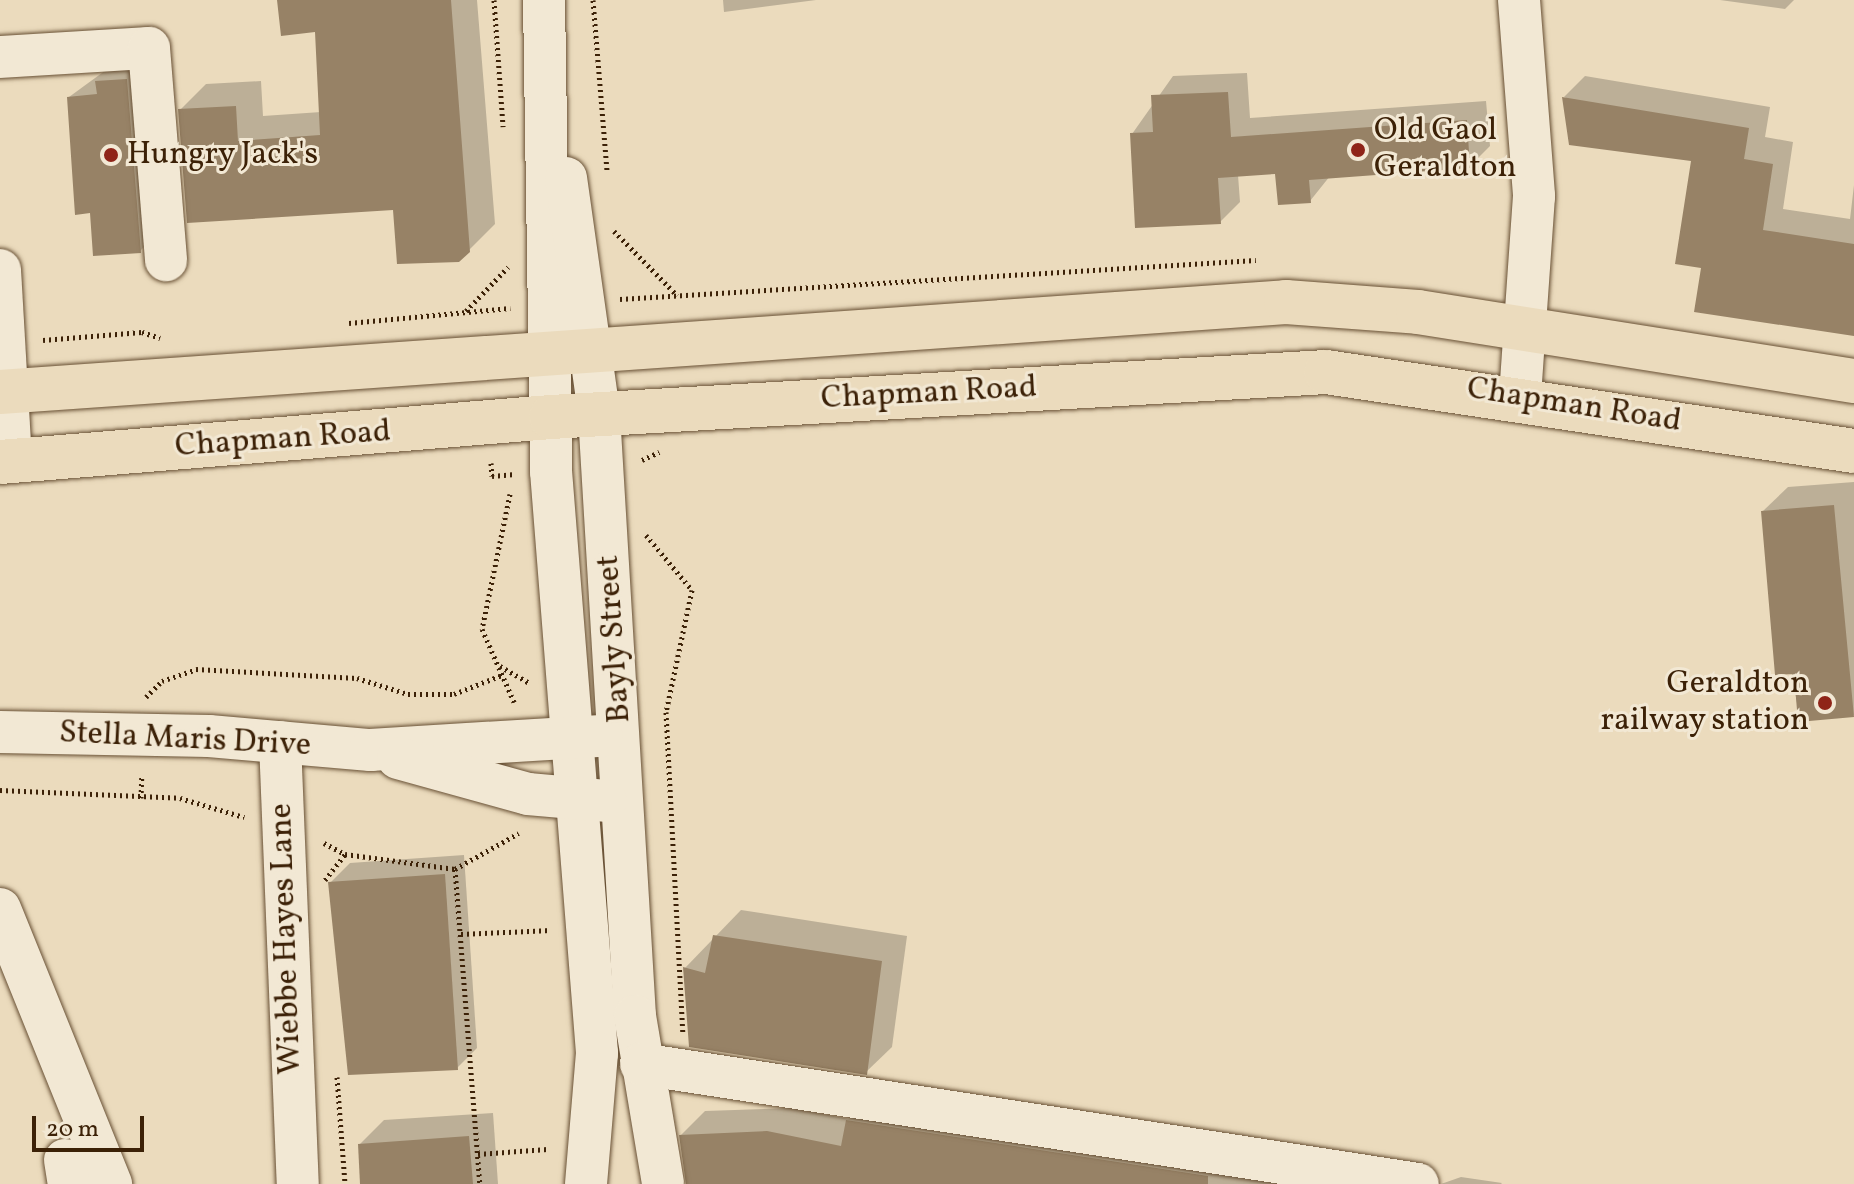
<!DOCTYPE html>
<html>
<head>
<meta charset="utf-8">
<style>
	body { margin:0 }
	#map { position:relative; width:1854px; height:1184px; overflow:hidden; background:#ebdbbd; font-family:Vollkorn,serif }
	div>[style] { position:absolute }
	.shadow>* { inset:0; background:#0003 }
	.building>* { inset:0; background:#978266 }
	.path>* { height:5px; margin-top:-2.5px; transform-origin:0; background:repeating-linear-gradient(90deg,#3c2107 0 2px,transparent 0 6px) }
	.roads { filter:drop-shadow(0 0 2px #685034) drop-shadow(0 0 2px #685034) }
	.minor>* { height:42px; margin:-21px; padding:0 21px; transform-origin:21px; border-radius:21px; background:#f2e8d4 }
	.major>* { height:44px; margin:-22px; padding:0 22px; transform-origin:22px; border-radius:22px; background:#ebdbbd }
	.dots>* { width:22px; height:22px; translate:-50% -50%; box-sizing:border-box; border:4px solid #f2e8d4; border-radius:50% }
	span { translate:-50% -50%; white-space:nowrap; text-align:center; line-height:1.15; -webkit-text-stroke:6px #f2e8d4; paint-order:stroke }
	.poi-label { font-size:32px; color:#3c2107 }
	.left { translate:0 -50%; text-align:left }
	.right { translate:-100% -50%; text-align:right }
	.street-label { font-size:32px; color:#3c2107 }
	.scale { position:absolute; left:32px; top:1116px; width:112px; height:36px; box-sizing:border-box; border:4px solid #3c2107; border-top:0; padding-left:10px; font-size:24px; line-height:28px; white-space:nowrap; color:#3c2107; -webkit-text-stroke:6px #f2e8d4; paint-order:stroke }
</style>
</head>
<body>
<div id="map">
	<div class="shadow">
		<i style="clip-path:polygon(279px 0,477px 0,495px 224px,469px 250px,395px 208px,189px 221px,180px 110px,206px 84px,261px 81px,263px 116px,321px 112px,317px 30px)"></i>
		<i style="clip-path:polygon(723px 0,816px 0,724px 12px)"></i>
		<i style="clip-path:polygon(1720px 0,1794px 0,1785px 9px)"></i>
		<i style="clip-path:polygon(147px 60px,160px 231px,140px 251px,92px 211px,69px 97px,117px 62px)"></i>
		<i style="clip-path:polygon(1247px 73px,1250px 118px,1486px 101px,1490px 146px,1470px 166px,1330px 176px,1310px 201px,1277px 172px,1238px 175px,1240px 202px,1220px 222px,1132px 134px,1173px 76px)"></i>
		<i style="clip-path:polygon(1585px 76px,1770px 107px,1765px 137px,1793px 142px,1783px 209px,1850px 219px,1854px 185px,1854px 333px,1704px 266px,1694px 159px,1564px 97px)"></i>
		<i style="clip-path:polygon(1854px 482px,1854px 715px,1800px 720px,1763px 511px,1788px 487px)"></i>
		<i style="clip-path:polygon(464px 855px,477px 1048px,457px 1068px,330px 883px,350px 863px)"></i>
		<i style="clip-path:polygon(741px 910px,907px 936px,892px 1047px,866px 1072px,685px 968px)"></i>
		<i style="clip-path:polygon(872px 1097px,1436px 1184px,686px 1184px,681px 1135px,705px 1111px,792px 1108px,849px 1119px)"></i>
		<i style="clip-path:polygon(493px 1113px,498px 1184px,362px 1184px,360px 1144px,384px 1120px)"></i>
		<i style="clip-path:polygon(1461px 1177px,1502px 1183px,1501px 1184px,1441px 1184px)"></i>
	</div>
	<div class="building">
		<i style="clip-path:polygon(277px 0,451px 0,470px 252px,459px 262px,397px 264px,393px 210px,187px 223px,178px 109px,236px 106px,238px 141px,320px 135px,315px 32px,281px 36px)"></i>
		<i style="clip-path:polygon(127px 79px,141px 253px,93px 256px,90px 213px,75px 215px,67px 97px,97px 94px,95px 81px)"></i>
		<i style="clip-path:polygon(1228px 92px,1231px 137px,1467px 120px,1470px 168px,1309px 180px,1311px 203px,1278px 205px,1275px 174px,1218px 178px,1221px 224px,1135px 228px,1130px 133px,1153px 132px,1151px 95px)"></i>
		<i style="clip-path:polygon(1562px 97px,1749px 128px,1744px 159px,1773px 164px,1763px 230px,1854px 244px,1854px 336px,1694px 312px,1701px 268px,1675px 264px,1691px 161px,1569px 145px)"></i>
		<i style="clip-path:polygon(1834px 505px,1854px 717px,1798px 722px,1794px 674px,1775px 675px,1761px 511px)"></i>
		<i style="clip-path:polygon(445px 874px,458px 1070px,348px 1075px,328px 882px)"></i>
		<i style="clip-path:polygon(713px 935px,882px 961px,867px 1075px,689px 1047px,683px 967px,705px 973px)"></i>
		<i style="clip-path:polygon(846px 1120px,1208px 1176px,1208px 1184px,686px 1184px,679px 1135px,767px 1131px,841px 1146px)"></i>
		<i style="clip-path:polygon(469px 1136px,473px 1184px,360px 1184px,358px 1144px)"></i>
	</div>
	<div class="path">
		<i style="left:494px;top:0;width:127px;rotate:85.9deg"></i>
		<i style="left:593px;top:0;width:171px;rotate:85.3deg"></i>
		<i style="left:614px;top:231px;width:90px;rotate:45.5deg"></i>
		<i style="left:620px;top:299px;width:637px;rotate:-3.51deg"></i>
		<i style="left:466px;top:311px;width:61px;rotate:-46.3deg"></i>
		<i style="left:349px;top:323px;width:162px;rotate:-5.3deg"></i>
		<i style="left:43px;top:340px;width:99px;rotate:-4.6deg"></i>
		<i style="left:142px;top:332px;width:19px;rotate:18deg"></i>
		<i style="left:642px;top:460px;width:19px;rotate:-25deg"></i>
		<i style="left:491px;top:463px;width:13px;rotate:86deg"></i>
		<i style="left:492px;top:476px;width:21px;rotate:-5deg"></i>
		<i style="left:510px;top:494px;width:138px;rotate:101.7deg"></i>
		<i style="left:482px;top:629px;width:80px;rotate:66.3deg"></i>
		<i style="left:646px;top:535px;width:72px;rotate:50.1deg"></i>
		<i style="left:692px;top:590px;width:125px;rotate:102deg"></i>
		<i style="left:666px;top:712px;width:321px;rotate:87deg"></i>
		<i style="left:500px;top:666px;width:34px;rotate:30deg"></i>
		<i style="left:146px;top:697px;width:23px;rotate:-45deg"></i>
		<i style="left:162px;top:681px;width:36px;rotate:-19deg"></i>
		<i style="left:196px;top:669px;width:161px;rotate:3.2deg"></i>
		<i style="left:357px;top:678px;width:53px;rotate:17.4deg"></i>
		<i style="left:408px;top:694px;width:46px"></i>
		<i style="left:454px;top:694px;width:52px;rotate:-21.6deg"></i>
		<i style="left:0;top:790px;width:180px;rotate:2.5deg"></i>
		<i style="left:180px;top:798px;width:67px;rotate:16.5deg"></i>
		<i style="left:141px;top:798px;width:23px;rotate:-88deg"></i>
		<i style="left:324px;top:843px;width:24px;rotate:28deg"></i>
		<i style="left:455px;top:869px;width:316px;rotate:85.5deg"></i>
		<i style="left:325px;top:880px;width:33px;rotate:-52deg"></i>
		<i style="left:345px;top:854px;width:111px;rotate:7.8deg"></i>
		<i style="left:455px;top:869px;width:73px;rotate:-29.4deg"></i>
		<i style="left:461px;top:934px;width:90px;rotate:-2.5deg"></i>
		<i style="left:337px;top:1077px;width:107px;rotate:85.7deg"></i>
		<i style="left:478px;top:1154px;width:70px;rotate:-4.1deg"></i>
	</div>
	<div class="roads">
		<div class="minor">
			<i style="left:544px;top:0;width:471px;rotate:89.1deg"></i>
			<i style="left:551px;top:471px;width:584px;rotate:85.48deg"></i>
			<i style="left:597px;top:1053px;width:131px;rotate:94.8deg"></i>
			<i style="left:1519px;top:0;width:197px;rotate:85.6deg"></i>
			<i style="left:1534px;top:196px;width:200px;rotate:94deg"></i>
			<i style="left:0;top:57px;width:149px;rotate:-3.5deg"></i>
			<i style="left:149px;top:48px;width:213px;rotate:85.4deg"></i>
			<i style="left:566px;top:178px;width:238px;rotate:82deg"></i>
			<i style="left:599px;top:414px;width:603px;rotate:86.58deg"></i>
			<i style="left:635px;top:1016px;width:170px;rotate:80.5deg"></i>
			<i style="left:0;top:270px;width:191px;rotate:86.7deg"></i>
			<i style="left:0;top:732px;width:209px;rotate:1.1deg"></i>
			<i style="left:209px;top:736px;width:162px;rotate:5deg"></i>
			<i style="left:370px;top:750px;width:232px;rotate:-3.5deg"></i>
			<i style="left:280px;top:742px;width:442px;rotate:87.7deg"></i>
			<i style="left:398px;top:758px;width:135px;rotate:15.5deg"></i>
			<i style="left:528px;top:794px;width:78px;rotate:5.1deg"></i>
			<i style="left:0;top:909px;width:297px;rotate:68deg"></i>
			<i style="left:641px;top:1064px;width:786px;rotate:8.78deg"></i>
			<i style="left:65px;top:1160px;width:24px;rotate:81deg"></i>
		</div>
		<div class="major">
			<i style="left:0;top:392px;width:1289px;rotate:-4deg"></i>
			<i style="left:1286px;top:302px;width:132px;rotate:4.3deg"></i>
			<i style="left:1418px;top:312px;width:441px;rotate:9deg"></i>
			<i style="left:0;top:462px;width:553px;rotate:-4.67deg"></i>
			<i style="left:551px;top:417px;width:776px;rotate:-3.32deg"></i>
			<i style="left:1326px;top:372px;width:534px;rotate:8.51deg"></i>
		</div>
	</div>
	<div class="dots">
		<i style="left:1358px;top:150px;background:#8f2418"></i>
		<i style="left:111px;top:155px;background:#8f2418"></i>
		<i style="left:1825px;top:703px;background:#8f2418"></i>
	</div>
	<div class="poi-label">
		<span class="left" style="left:1374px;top:150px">Old Gaol<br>Geraldton</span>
		<span class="left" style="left:127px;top:155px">Hungry Jack's</span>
		<span class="right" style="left:1809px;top:703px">Geraldton<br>railway station</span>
	</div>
	<div class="street-label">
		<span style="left:929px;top:394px;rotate:-3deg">Chapman Road</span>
		<span style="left:1574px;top:406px;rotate:9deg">Chapman Road</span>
		<span style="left:283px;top:440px;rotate:-4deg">Chapman Road</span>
		<span style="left:615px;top:639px;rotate:-94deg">Bayly Street</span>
		<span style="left:185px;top:740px;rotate:3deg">Stella Maris Drive</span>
		<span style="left:287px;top:939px;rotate:-92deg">Wiebbe Hayes Lane</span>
	</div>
	<div class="scale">20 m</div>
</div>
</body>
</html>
